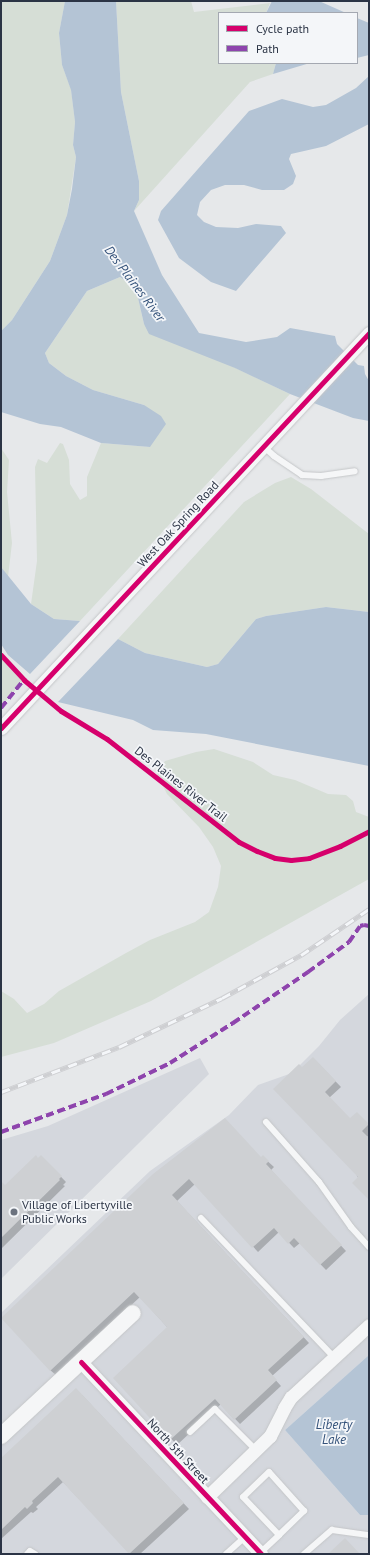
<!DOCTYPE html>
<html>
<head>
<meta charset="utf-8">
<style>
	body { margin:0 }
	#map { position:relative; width:370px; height:1555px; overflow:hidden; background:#e6e8ea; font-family:"PT Sans",sans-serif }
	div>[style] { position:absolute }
	.built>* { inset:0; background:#d4d7dd }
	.green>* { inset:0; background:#d6ded6 }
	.water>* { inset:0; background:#b4c4d5 }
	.shadow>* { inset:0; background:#0003 }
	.building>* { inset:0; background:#ced0d3 }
	.roads { filter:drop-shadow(0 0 1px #c4c6c8) drop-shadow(0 0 1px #c4c6c8) }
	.service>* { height:6px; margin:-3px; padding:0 3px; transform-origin:3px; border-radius:3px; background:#f5f6f7 }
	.minor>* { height:13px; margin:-6.5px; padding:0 6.5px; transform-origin:6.5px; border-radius:6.5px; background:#f5f6f7 }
	.tertiary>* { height:16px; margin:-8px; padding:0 8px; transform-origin:8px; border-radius:8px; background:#f5f6f7 }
	.rail>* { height:4.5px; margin-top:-2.25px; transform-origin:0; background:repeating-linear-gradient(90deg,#f4f6f9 0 9px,#cecfd2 0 18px); box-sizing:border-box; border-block:1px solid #cecfd2 }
	.quiet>* { height:4px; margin-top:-2px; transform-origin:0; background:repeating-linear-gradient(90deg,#8e44ad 0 8px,transparent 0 12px) }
	.cycleway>* { height:5px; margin:-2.5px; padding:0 2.5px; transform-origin:2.5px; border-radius:2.5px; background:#d6006c }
	.dots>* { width:11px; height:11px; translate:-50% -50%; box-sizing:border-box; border:2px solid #f4f6f9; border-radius:50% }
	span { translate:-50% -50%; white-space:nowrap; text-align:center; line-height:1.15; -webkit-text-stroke:3.5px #f4f6f9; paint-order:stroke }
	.street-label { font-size:12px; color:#2b3445 }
	.poi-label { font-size:12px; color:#2b3445 }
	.left { translate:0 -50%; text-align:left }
	.water-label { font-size:13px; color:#34527a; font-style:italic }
	.frame { position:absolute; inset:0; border:2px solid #2b3445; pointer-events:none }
	.legend { position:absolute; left:218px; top:12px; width:140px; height:52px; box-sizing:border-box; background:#f4f6f9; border:1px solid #a4a8b1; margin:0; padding:5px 7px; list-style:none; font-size:12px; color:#2b3445 }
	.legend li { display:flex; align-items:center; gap:8px; height:20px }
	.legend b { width:20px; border:1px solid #a4a8b1 }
</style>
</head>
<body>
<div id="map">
	<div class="built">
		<i style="clip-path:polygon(369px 994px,369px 1355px,285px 1430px,360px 1515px,369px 1515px,369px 1554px,1px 1554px,1px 1313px,150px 1171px,229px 1115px,258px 1085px,292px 1073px,319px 1046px,340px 1020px)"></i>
		<i style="clip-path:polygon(200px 1058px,209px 1074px,1px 1279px,1px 1140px,48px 1126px)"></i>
	</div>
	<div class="green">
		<i style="clip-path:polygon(1px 1px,65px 1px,59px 33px,62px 65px,71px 89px,75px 122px,73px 145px,76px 157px,67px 215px,50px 261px,12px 320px,1px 331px)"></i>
		<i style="clip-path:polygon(116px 1px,191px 1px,194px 12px,270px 3px,266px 13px,219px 13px,219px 63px,276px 63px,273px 74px,250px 82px,134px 211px,139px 200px,139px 181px,121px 92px)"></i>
		<i style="clip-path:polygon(120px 277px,130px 284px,138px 298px,144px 324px,290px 394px,80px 621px,54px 619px,31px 604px,37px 561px,35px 467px,38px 459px,47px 463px,60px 443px,63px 444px,69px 460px,70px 484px,80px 500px,87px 496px,87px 477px,101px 443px,150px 447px,144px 405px,93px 390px,66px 376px,49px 363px,45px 353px,87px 291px)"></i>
		<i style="clip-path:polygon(1px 448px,9px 460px,7px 492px,12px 543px,8px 577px,1px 567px)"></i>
		<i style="clip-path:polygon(291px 477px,311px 489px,369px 534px,369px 612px,326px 607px,266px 616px,256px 619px,218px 664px,207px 667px,145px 653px,118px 639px,244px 502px,275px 483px)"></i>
		<i style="clip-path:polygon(1px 656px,23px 681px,1px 707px)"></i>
		<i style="clip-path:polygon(214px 749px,253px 762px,273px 775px,295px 780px,328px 794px,346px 795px,353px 801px,356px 812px,369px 817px,369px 879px,151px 1001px,54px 1043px,1px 1057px,1px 991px,14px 999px,27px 1013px,44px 1004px,59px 991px,126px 953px,150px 940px,195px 922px,209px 912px,218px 887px,221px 866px,213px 847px,199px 827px,167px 794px,157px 774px,165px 761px,196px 752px)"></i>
	</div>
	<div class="water">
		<i style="clip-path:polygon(65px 1px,116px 1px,121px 92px,139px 181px,139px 200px,134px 211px,162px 275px,199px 333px,246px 342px,277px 337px,290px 328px,335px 336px,337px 344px,358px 365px,364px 366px,365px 374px,369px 381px,369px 421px,353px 418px,290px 394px,235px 368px,149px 334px,144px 324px,138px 298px,130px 284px,120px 277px,87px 291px,45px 353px,49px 363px,66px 376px,93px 390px,144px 405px,161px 416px,166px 424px,150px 447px,101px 443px,61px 427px,40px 424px,1px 412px,1px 331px,12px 320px,50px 261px,67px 215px,72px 189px,76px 157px,73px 145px,75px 122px,71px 90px,62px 65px,59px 33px)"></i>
		<i style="clip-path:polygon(272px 1px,319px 1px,346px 13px,266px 13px)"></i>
		<i style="clip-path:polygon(357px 18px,369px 23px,369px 55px,357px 58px)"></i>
		<i style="clip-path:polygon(276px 63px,310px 63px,273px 74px)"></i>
		<i style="clip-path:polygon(369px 76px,369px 124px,326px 146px,291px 154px,289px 159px,296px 176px,293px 184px,284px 190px,262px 190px,244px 185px,225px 185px,211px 190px,200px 202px,197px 215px,204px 222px,216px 227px,238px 228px,256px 224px,281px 226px,286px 233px,236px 291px,211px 282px,179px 258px,158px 220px,161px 211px,249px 111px,282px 99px,313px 107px,326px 105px,356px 88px)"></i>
		<i style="clip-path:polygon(1px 567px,31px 604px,54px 619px,80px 621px,30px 674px,8px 655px,1px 644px)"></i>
		<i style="clip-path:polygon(326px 607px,369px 612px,369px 766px,206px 734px,153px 730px,133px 720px,58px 702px,118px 639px,145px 653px,207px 667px,218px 664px,256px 619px,266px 616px)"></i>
		<i style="clip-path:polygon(369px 1355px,369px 1515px,360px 1515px,285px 1430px)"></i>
	</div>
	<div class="shadow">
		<i style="clip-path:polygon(313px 1058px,341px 1087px,329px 1098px,350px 1120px,357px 1113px,369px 1126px,369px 1135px,367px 1137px,369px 1139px,369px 1199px,302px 1069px)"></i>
		<i style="clip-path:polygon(41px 1156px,66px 1182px,63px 1185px,65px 1186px,1px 1249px,1px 1185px,5px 1187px)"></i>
		<i style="clip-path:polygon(263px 1157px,274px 1167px,271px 1170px,346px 1251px,326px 1270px,300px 1243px,294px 1248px,279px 1232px,258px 1252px,195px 1184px,177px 1201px,309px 1343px,272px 1376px,281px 1386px,240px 1424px,221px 1404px,177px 1445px,114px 1378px,168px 1328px,140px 1297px,56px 1375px,50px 1370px,154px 1175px,261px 1159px)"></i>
		<i style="clip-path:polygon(82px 1395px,189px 1509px,140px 1554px,131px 1554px,63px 1482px,36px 1507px,38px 1509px,33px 1513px,31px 1512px,1px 1539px,1px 1459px)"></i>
	</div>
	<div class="building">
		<i style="clip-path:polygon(313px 1057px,336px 1081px,325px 1092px,350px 1118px,357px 1112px,369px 1124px,362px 1131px,369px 1138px,369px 1200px,352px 1183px,358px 1177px,273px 1089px,299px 1064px,302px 1067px)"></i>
		<i style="clip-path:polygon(225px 1118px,261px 1157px,263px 1155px,269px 1161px,266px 1164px,342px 1245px,320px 1265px,294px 1238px,288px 1244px,274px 1228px,252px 1248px,189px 1179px,172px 1195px,304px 1337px,268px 1370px,277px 1380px,234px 1420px,215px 1399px,170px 1440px,113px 1378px,167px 1327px,134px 1292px,50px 1371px,1px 1318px,153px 1174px)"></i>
		<i style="clip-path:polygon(36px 1155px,38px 1158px,41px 1155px,62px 1176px,59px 1179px,60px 1180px,1px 1238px,1px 1181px,5px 1185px)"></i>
		<i style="clip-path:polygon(76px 1388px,184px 1503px,129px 1554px,58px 1477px,32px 1501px,33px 1503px,27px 1509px,25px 1507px,1px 1530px,1px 1458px)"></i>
		<i style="clip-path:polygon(345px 1538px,360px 1554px,328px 1554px)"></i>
	</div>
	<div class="roads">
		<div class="service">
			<i style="left:263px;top:446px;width:15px;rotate:42deg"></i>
			<i style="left:274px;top:456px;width:34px;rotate:34deg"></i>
			<i style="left:302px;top:475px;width:19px;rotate:3deg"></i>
			<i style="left:321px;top:476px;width:34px;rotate:-8deg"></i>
			<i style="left:266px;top:1122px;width:80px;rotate:48.5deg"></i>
			<i style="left:319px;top:1182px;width:55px;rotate:54.6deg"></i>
			<i style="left:351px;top:1227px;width:27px;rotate:48deg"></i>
			<i style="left:201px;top:1218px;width:192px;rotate:46.3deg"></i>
			<i style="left:190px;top:1432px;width:34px;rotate:-43deg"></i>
			<i style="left:215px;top:1409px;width:58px;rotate:45deg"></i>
			<i style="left:260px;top:1553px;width:26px;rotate:-43deg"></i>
			<i style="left:279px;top:1535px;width:35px;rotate:-44deg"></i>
			<i style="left:304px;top:1511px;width:52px;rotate:-131.9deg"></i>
			<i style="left:269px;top:1472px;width:36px;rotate:136deg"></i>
			<i style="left:243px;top:1497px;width:52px;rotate:46.5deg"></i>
			<i style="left:27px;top:1554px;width:4px;rotate:-45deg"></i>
			<i style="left:30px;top:1551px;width:6px;rotate:31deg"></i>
			<i style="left:226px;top:1554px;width:25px;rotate:-42deg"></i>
			<i style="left:304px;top:1554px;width:37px;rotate:-41deg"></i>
			<i style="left:332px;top:1530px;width:37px;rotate:8deg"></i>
		</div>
		<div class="minor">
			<i style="left:1px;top:728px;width:540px;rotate:-47.03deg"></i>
			<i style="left:81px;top:1362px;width:263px;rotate:46.8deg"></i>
			<i style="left:207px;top:1497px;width:88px;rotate:-44.1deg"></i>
			<i style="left:270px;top:1436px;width:31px;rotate:-63deg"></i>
			<i style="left:284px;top:1408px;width:13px;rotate:-58deg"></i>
			<i style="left:291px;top:1397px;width:106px;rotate:-42.7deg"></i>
		</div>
		<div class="tertiary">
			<i style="left:1px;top:1436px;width:180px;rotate:-43deg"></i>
		</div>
	</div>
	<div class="rail">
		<i style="left:1px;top:1092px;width:126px;rotate:-20.9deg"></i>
		<i style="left:119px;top:1047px;width:114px;rotate:-25.4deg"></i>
		<i style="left:222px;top:998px;width:90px;rotate:-28.6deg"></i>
		<i style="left:301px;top:955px;width:82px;rotate:-34.1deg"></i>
	</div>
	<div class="quiet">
		<i style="left:1px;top:708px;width:36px;rotate:-51deg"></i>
		<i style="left:1px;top:1132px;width:112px;rotate:-19.9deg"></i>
		<i style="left:106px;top:1094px;width:71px;rotate:-25.8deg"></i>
		<i style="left:170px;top:1063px;width:75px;rotate:-32.4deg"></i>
		<i style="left:233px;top:1023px;width:91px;rotate:-34.2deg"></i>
		<i style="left:308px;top:972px;width:51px;rotate:-36.2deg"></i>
		<i style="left:349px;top:942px;width:19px;rotate:-55deg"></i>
		<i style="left:360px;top:926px;width:4px;rotate:-14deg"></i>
		<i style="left:364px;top:925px;width:5px;rotate:11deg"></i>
	</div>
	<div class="cycleway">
		<i style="left:1px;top:655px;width:34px;rotate:47deg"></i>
		<i style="left:24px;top:680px;width:48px;rotate:40deg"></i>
		<i style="left:61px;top:711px;width:54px;rotate:31.3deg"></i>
		<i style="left:107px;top:739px;width:167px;rotate:38deg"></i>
		<i style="left:239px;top:842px;width:20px;rotate:27deg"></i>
		<i style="left:257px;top:851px;width:19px;rotate:21deg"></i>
		<i style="left:275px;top:858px;width:16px;rotate:7deg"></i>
		<i style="left:291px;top:860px;width:18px;rotate:-6deg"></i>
		<i style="left:309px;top:858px;width:33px;rotate:-21deg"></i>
		<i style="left:340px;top:846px;width:33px;rotate:-27deg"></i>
		<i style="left:1px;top:728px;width:540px;rotate:-47.03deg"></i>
		<i style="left:81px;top:1362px;width:263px;rotate:46.8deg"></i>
	</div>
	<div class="dots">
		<i style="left:14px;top:1212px;background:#6c737f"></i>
	</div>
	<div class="street-label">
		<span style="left:178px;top:524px;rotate:-47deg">West Oak Spring Road</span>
		<span style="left:181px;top:784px;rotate:38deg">Des Plaines River Trail</span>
		<span style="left:178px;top:1451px;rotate:47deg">North 5th Street</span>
	</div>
	<div class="poi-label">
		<span class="left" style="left:22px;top:1212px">Village of Libertyville<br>Public Works</span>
	</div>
	<div class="water-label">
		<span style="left:134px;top:284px;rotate:53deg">Des Plaines River</span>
		<span style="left:334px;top:1433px">Liberty<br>Lake</span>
	</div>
	<div class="frame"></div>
	<ul class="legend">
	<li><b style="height:5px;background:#d6006c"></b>Cycle path</li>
	<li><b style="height:5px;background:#8e44ad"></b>Path</li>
	</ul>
</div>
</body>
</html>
